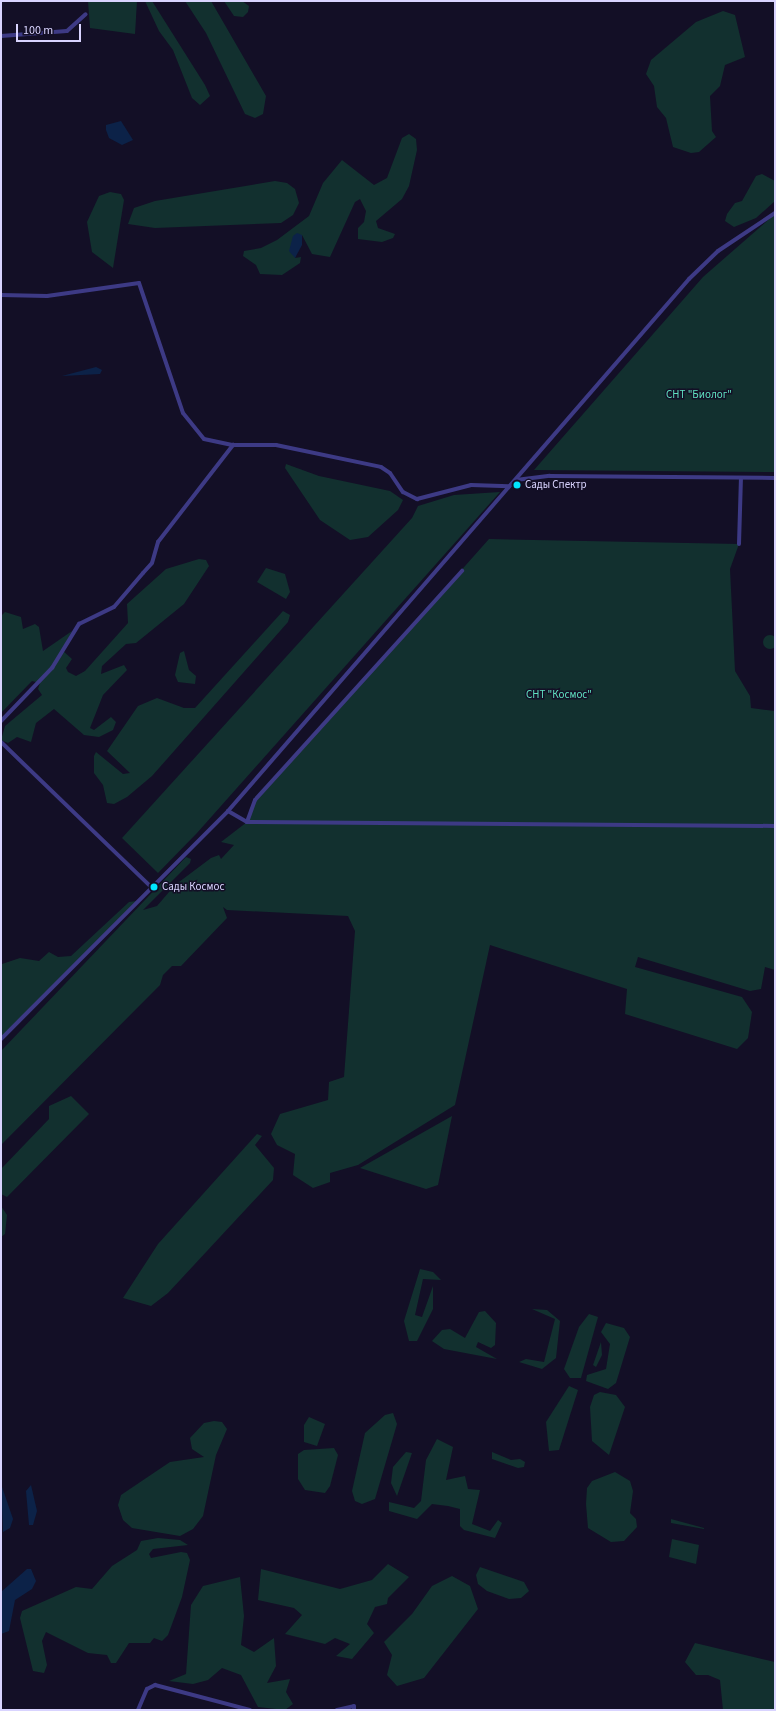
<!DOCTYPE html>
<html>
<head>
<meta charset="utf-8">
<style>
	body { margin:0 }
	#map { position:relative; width:776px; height:1711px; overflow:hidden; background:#130f26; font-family:"Source Sans 3",sans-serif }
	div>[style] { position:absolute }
	.green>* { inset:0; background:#12302f }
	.round { border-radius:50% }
	.water>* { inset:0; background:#0c2248 }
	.minor>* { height:4px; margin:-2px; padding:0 2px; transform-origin:2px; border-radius:2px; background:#3d3a85 }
	.dots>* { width:11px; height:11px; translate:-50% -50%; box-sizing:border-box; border:2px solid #130f26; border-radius:50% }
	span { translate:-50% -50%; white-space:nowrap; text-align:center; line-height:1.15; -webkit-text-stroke:3px #130f26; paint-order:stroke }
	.park-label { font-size:11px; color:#5fe0c0 }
	.poi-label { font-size:11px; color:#d9d4ff }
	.left { translate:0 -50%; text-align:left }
	.frame { position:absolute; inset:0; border:2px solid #d9d4ff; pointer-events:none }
	.scale { position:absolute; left:16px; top:24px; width:65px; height:18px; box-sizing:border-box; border:2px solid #d9d4ff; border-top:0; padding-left:5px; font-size:12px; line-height:14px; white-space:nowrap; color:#d9d4ff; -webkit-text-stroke:3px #130f26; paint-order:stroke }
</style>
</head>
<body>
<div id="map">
	<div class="green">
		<i style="clip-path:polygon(88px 1px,137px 1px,135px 34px,90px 28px)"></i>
		<i style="clip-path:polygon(145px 1px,152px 1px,205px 85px,210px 96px,200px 105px,192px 98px,173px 50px,159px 31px)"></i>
		<i style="clip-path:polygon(185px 1px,211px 1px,266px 96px,263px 114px,255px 118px,245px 114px,206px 33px)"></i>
		<i style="clip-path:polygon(224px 1px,242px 1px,249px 6px,248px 12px,243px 17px,234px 16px)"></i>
		<i style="clip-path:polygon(723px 11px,735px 15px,745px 57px,725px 65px,720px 86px,710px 96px,712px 131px,716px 137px,699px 152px,691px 153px,673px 147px,666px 118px,657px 107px,654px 86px,646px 74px,651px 60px,696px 22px)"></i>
		<i style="clip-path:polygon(409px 134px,416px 139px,417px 150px,409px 186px,402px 199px,376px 221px,378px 228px,395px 234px,393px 238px,382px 242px,358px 239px,358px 228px,364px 222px,366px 211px,360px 199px,355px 202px,330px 257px,312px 254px,302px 235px,295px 258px,301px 257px,300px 263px,282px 275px,260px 274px,256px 265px,243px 256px,244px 251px,261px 248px,277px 240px,309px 216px,323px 183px,342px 160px,374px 185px,387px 178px,402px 138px)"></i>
		<i style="clip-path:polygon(762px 174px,775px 181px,775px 201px,756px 218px,734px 227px,725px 221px,727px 214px,735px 203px,742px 201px,756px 176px)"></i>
		<i style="clip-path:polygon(275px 181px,287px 183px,295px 189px,299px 203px,293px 215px,281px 223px,155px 228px,128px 224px,134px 208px,155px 201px)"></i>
		<i style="clip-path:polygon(110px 192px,121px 194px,124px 200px,113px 268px,92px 252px,87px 222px,99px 196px)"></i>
		<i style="clip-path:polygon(775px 214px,775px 472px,534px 470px,703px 277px)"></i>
		<i style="clip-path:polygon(286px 464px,319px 476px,390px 491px,403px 500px,398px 510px,368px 537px,350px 540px,320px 520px,285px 468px)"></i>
		<i style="clip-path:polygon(500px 492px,197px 833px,158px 873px,122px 838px,412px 518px,418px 506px,454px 495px)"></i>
		<i style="clip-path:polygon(489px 539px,739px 544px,730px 569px,735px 671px,750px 696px,751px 708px,775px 711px,775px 970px,765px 967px,761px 989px,750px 991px,638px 957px,635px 967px,742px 997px,752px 1012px,748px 1038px,737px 1049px,625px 1014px,627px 989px,490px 945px,455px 1105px,358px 1165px,330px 1173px,330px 1182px,313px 1188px,293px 1175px,295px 1154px,277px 1145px,271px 1134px,280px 1114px,328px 1100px,329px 1082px,344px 1077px,355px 931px,348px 916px,227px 910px,223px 907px,227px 918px,181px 966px,172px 966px,163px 975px,160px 985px,1px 1145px,1px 1051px,186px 857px,191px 859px,190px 863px,143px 910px,157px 906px,175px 885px,211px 858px,219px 855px,221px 859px,234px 845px,221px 842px,247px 822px,250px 808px)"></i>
		<i style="clip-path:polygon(199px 559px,206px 560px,209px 566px,184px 604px,136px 643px,126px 644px,102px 666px,101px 674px,124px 665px,127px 670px,103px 695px,90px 728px,94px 730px,111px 717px,116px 722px,113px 730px,99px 737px,84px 735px,54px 709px,36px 723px,31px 742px,17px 737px,8px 743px,1px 740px,5px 726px,42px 695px,38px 689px,40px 683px,32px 681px,1px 713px,1px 616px,5px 612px,21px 617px,23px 629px,35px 624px,39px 627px,43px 651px,72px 631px,62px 650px,72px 659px,66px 668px,68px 672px,76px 676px,85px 671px,128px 623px,127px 604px,166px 569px)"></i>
		<i style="clip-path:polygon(266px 568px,285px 574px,290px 592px,286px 599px,257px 582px)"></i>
		<i style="clip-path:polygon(283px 611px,290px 615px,288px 622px,152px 776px,127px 797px,114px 804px,107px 803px,103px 785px,94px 773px,94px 756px,96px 752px,123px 774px,130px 773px,107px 751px,138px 706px,157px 698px,184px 708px,195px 708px)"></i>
		<i class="round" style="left:763px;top:635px;width:14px;height:14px"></i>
		<i style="clip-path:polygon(184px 651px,189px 670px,196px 676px,195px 684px,178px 682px,175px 675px,180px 653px)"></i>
		<i style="clip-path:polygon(137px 901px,1px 1038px,2px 964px,20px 958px,39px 961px,49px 952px,58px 957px,71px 956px,129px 902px)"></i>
		<i style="clip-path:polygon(71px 1096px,89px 1114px,7px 1197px,1px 1194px,1px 1169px,49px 1119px,49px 1106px)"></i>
		<i style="clip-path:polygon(452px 1116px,438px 1185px,426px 1189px,360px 1168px)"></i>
		<i style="clip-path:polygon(257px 1134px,262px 1136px,255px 1145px,274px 1168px,273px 1180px,168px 1293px,151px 1306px,123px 1298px,158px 1244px)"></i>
		<i style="clip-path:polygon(1px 1206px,7px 1215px,5px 1234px,1px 1237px)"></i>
		<i style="clip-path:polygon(420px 1269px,433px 1272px,441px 1280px,423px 1279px,415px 1315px,422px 1317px,433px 1286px,433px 1309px,417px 1341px,409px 1341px,404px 1321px)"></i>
		<i style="clip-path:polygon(532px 1309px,547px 1310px,560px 1321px,556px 1358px,542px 1369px,519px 1362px,526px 1359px,544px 1362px,555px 1319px)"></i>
		<i style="clip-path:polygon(485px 1311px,496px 1323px,495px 1345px,491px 1348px,478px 1342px,476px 1347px,497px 1359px,444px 1349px,432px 1341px,442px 1330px,450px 1329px,465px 1338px,479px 1312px)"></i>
		<i style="clip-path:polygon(589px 1314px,598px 1317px,581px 1378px,570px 1378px,564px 1369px,579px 1327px)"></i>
		<i style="clip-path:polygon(606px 1323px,624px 1328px,630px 1337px,616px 1383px,608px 1389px,586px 1381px,587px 1375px,606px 1369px,610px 1344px,601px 1332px)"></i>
		<i style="clip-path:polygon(601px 1342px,602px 1355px,596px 1367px,593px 1365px)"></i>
		<i style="clip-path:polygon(569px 1386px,578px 1390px,559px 1450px,549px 1451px,546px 1422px)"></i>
		<i style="clip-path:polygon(600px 1392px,616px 1395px,625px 1407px,609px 1455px,592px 1441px,590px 1407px,594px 1395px)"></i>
		<i style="clip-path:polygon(393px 1413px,397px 1424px,375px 1499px,362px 1504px,355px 1501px,352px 1491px,365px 1433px,385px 1415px)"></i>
		<i style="clip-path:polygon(309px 1417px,325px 1424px,317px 1446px,304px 1442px,304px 1425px)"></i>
		<i style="clip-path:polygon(214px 1421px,222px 1422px,227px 1429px,216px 1455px,203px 1516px,193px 1529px,180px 1536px,132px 1528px,123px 1520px,118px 1505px,121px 1495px,170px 1462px,204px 1457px,192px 1449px,190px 1438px,204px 1423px)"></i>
		<i style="clip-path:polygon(437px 1439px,453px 1447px,446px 1480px,465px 1476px,468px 1489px,480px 1490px,472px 1524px,490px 1531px,498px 1520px,502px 1523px,495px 1538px,464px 1530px,460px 1526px,460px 1509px,448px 1506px,432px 1504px,417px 1519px,389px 1511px,389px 1502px,414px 1508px,421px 1501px,426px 1460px)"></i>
		<i style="clip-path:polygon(334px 1448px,338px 1455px,330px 1486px,325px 1493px,305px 1490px,298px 1479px,298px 1454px,304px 1450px)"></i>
		<i style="clip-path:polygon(406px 1452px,412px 1453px,397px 1496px,391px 1483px,393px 1467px)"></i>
		<i style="clip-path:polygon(492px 1452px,511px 1460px,520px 1459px,525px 1462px,524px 1467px,518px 1468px,492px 1459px)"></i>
		<i style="clip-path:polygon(615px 1472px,630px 1481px,633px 1491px,630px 1513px,636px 1519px,637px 1527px,624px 1541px,611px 1542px,588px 1528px,586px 1504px,587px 1488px,592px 1481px)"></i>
		<i style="clip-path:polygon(671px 1519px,704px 1528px,704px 1529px,671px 1523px)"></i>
		<i style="clip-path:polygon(158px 1538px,180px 1540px,188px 1545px,153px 1549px,149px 1554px,151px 1558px,181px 1552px,187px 1553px,190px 1560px,182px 1597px,168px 1635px,162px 1641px,154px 1638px,150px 1643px,129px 1643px,116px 1663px,111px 1663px,107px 1655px,88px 1653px,46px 1632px,42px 1641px,47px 1665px,44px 1673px,33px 1671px,20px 1618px,22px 1611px,76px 1587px,92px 1589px,112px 1566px,137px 1550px,141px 1541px)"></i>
		<i style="clip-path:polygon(672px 1539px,699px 1545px,696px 1564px,669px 1557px)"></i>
		<i style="clip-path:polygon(388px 1564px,409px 1577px,388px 1598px,387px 1604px,375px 1607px,367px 1624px,374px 1633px,352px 1659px,336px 1656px,350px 1644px,335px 1638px,325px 1644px,285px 1634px,302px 1615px,294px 1608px,258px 1600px,261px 1569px,340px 1589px,372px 1580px)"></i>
		<i style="clip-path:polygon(480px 1567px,524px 1582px,529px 1591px,521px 1598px,509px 1599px,487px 1591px,478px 1584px,476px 1575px)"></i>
		<i style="clip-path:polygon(452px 1576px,470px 1586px,478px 1609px,424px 1678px,397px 1686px,387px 1675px,392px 1655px,384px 1642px,412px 1614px,432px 1586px)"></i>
		<i style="clip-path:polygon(240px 1577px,244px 1616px,241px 1645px,254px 1652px,274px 1638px,276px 1666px,267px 1683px,290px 1679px,286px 1692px,293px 1704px,285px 1710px,258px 1707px,241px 1675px,222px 1668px,208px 1680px,193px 1684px,169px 1681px,186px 1674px,191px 1605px,203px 1586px)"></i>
		<i style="clip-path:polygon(695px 1643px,775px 1662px,775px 1710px,723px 1710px,720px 1680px,708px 1675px,696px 1675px,685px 1662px)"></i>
	</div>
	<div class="water">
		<i style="clip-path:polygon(121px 121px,133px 140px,122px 145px,109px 138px,106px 130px,106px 125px)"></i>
		<i style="clip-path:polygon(297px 233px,302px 235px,302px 245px,295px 258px,289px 251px,293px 236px)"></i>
		<i style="clip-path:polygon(96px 367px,102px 370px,100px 374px,62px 376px)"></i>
		<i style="clip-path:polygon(1px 1484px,13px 1519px,10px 1528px,3px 1532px)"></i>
		<i style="clip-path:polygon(31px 1485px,37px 1511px,33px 1525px,29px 1525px,26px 1491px)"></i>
		<i style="clip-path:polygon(27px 1569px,31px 1569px,36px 1581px,32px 1589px,15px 1600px,9px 1631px,1px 1634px,1px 1592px)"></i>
	</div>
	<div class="minor">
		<i style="left:1px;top:36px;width:66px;rotate:-4.3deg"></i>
		<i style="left:67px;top:31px;width:25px;rotate:-42deg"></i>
		<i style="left:1px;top:295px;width:46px;rotate:1.2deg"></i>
		<i style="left:47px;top:296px;width:93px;rotate:-8deg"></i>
		<i style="left:139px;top:283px;width:137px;rotate:71.3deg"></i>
		<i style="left:183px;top:413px;width:33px;rotate:51deg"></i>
		<i style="left:204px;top:439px;width:30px;rotate:12deg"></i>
		<i style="left:233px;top:445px;width:43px"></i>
		<i style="left:276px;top:445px;width:107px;rotate:11.8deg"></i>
		<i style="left:381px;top:467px;width:11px;rotate:34deg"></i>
		<i style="left:390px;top:473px;width:23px;rotate:56deg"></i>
		<i style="left:403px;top:492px;width:16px;rotate:27deg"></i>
		<i style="left:417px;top:499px;width:56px;rotate:-14.5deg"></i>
		<i style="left:471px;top:485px;width:38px;rotate:2deg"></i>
		<i style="left:516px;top:480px;width:34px;rotate:-7deg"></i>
		<i style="left:550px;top:476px;width:225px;rotate:0.5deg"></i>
		<i style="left:739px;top:544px;width:66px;rotate:-88.3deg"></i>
		<i style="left:1px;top:721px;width:74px;rotate:-46.1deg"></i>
		<i style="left:52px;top:668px;width:52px;rotate:-58.5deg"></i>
		<i style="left:79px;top:624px;width:39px;rotate:-26deg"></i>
		<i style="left:114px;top:607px;width:45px;rotate:-49.5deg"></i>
		<i style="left:143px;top:573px;width:13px;rotate:-48deg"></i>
		<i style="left:152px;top:563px;width:22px;rotate:-74deg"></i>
		<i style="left:158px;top:542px;width:123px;rotate:-52.3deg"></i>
		<i style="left:1px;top:742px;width:210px;rotate:44deg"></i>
		<i style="left:228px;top:811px;width:22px;rotate:30deg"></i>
		<i style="left:247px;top:822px;width:528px;rotate:0.43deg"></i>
		<i style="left:247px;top:822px;width:23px;rotate:-70deg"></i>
		<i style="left:255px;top:800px;width:309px;rotate:-47.9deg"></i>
		<i style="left:1px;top:1039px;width:322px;rotate:-45.1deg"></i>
		<i style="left:228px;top:811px;width:704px;rotate:-49.09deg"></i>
		<i style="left:689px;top:279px;width:40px;rotate:-44deg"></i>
		<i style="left:718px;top:251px;width:69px;rotate:-33.7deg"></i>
		<i style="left:138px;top:1710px;width:23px;rotate:-67deg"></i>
		<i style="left:147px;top:1689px;width:9px;rotate:-27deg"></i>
		<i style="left:155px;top:1685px;width:98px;rotate:14.7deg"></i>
		<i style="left:337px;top:1710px;width:17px;rotate:-13deg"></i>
		<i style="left:354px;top:1706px;width:4px;rotate:90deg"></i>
	</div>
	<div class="dots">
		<i style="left:517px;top:485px;background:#00e5ff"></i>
		<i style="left:154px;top:887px;background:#00e5ff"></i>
	</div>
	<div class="park-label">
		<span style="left:699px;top:395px">СНТ "Биолог"</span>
		<span style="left:559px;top:695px">СНТ "Космос"</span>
	</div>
	<div class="poi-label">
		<span class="left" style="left:525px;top:485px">Сады Спектр</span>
		<span class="left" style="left:162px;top:887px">Сады Космос</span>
	</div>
	<div class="frame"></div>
	<div class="scale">100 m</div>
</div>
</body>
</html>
